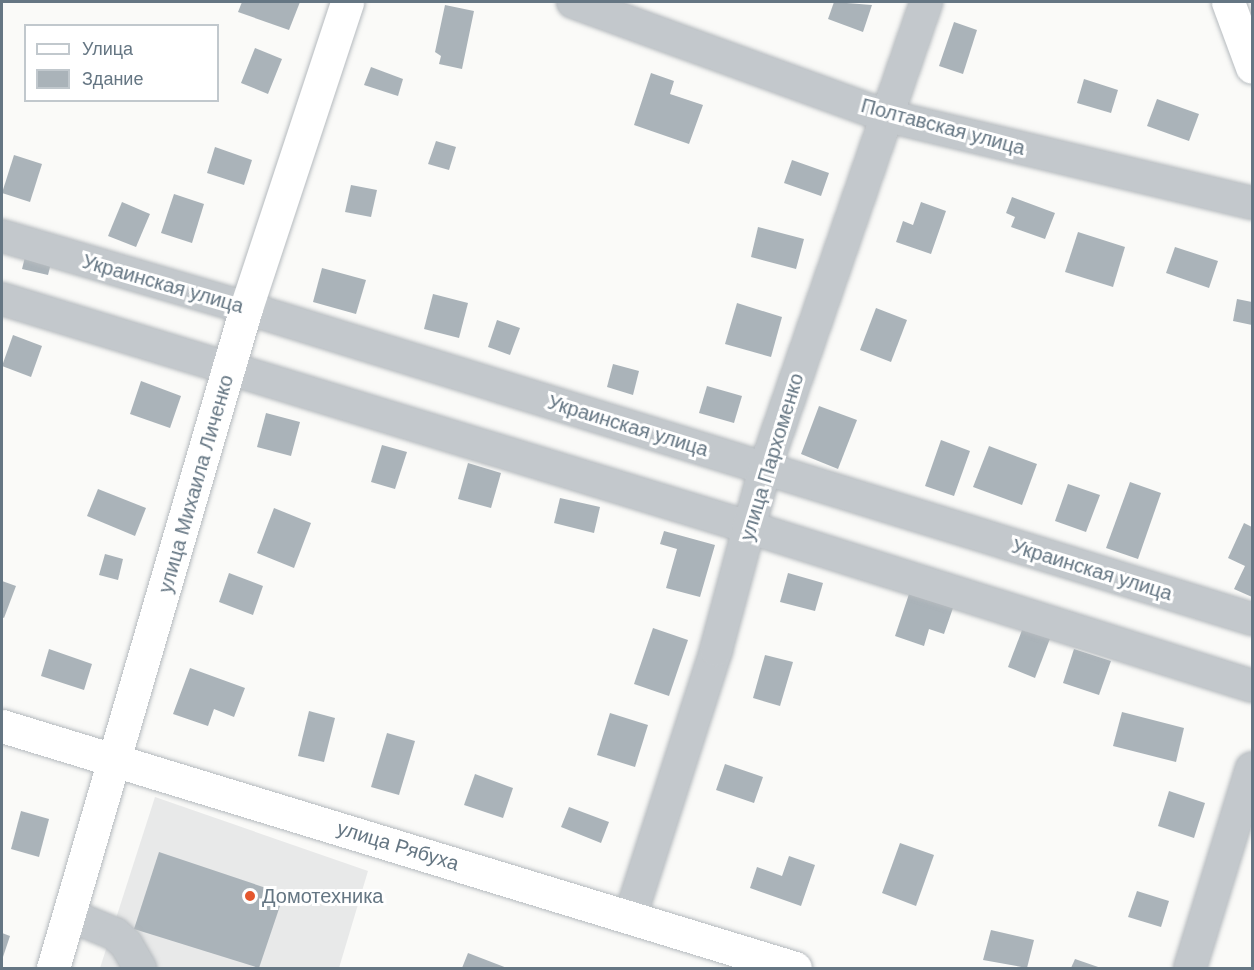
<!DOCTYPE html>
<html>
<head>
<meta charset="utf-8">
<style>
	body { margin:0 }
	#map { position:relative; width:1254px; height:970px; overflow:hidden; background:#fafaf8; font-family:Arial,sans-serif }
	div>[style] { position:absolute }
	.built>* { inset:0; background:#e8e9e9 }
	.building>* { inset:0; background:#aab3b9 }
	.roads { filter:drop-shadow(0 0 2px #b5babe) drop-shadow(0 0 2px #b5babe) }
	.minor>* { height:32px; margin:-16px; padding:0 16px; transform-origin:16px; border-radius:16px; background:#c3c8cc }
	.major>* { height:33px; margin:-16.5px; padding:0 16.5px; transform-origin:16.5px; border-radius:16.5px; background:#fff }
	.dots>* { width:16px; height:16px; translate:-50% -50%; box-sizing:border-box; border:3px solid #fff; border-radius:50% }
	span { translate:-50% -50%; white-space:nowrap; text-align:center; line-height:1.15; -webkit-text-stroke:6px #fff; paint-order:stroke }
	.street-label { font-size:20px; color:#657683 }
	.poi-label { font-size:20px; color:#657683 }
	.left { translate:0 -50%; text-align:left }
	.frame { position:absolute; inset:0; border:3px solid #657683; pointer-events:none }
	.legend { position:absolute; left:24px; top:24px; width:195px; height:78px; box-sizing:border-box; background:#fff; border:2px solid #c1c8cd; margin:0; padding:8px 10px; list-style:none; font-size:18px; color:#657683 }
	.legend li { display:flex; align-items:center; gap:12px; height:30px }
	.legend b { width:30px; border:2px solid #c1c8cd }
</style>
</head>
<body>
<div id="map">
	<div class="built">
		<i style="clip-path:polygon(155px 797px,368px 871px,339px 968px,100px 968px)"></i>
	</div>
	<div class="building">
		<i style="clip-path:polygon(242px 2px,300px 2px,289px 30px,238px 12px)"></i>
		<i style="clip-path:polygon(834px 2px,872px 5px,863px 32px,828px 19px)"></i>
		<i style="clip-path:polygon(445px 5px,474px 11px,462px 69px,439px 64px,441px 56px,435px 52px)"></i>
		<i style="clip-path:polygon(954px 22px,977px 30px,963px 74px,939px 66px)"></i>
		<i style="clip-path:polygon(255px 48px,282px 59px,268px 94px,241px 83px)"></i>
		<i style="clip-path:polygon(371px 67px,403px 79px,398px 96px,364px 85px)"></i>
		<i style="clip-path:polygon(651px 73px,674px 81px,670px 94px,703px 105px,689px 144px,634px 125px)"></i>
		<i style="clip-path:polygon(1084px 79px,1118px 90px,1111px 113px,1077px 103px)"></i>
		<i style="clip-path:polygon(1157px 99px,1199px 114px,1189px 141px,1147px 126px)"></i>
		<i style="clip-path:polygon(436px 141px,456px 147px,449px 170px,428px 164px)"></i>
		<i style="clip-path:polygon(215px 147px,252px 160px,244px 185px,207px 173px)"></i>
		<i style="clip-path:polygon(14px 155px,42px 164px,30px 202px,2px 193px)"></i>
		<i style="clip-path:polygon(792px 160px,829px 173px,821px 196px,784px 183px)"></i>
		<i style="clip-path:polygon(351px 185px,377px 190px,371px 217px,345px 212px)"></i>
		<i style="clip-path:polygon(174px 194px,204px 204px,192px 243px,161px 233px)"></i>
		<i style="clip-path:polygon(1012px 197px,1055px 213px,1045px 239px,1011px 227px,1015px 217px,1006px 213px)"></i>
		<i style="clip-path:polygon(122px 202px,150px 214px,136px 247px,108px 236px)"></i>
		<i style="clip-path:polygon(921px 202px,946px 211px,931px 254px,896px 242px,903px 221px,913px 225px)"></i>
		<i style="clip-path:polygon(758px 227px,804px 239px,796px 269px,751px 257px)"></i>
		<i style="clip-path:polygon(1078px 232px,1125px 247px,1113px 287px,1065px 272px)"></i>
		<i style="clip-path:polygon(1175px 247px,1218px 261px,1209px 288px,1166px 273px)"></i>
		<i style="clip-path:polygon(25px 257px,51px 263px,48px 275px,22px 269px)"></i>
		<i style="clip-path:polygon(322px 268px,366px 280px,356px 314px,313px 302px)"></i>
		<i style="clip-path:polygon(433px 294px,468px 303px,459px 338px,424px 329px)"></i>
		<i style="clip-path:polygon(1237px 299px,1252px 302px,1252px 325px,1233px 321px)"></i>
		<i style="clip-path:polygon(737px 303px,782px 317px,771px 357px,725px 344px)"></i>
		<i style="clip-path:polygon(876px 308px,907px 320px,891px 362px,860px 350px)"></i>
		<i style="clip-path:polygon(497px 320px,520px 328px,510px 355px,488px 347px)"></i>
		<i style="clip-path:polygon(13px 335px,42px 346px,31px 377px,2px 366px)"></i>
		<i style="clip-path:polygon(613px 364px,639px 371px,633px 395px,607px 387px)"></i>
		<i style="clip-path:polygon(141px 381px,181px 396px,170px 428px,130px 414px)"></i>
		<i style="clip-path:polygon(707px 386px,742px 396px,734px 423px,699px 413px)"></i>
		<i style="clip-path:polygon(819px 406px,857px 420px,838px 469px,801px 454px)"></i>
		<i style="clip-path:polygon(266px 413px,300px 422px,291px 456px,257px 447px)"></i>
		<i style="clip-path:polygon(941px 440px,970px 451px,954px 496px,925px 486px)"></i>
		<i style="clip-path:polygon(382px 445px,407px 452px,395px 489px,371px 482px)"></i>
		<i style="clip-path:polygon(989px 446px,1037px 464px,1022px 505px,973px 487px)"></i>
		<i style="clip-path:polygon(468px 463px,501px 473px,491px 508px,458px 499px)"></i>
		<i style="clip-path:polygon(1130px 482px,1161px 493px,1138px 559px,1106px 548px)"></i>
		<i style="clip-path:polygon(1068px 484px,1100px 495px,1086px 532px,1055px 521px)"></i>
		<i style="clip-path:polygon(98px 489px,146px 508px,135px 536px,87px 516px)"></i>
		<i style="clip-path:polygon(560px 498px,600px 507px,594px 533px,554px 523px)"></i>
		<i style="clip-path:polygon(274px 508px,311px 523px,294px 568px,257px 553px)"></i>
		<i style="clip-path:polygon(1244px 523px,1252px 527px,1252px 597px,1234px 589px,1245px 566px,1228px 558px)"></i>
		<i style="clip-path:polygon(664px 531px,715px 545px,700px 597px,666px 588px,677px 549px,660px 544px)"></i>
		<i style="clip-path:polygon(105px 554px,123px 559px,118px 580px,99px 575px)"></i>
		<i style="clip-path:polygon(229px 573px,263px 586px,253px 615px,219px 602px)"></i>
		<i style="clip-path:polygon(788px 573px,823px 583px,815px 611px,780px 602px)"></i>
		<i style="clip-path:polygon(2px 581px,16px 586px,4px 618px,2px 617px)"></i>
		<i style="clip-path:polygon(909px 594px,953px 608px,944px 634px,929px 629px,924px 646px,895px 636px)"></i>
		<i style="clip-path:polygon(1024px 625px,1051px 636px,1035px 678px,1008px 667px)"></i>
		<i style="clip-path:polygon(653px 628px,688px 640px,669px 696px,634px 684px)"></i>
		<i style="clip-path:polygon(49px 649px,92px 664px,84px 690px,41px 676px)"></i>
		<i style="clip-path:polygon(1074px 649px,1111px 661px,1099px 695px,1063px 683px)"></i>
		<i style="clip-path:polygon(765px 655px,793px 662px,780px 706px,753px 698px)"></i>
		<i style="clip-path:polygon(190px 668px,245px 688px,234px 717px,214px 709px,208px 726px,173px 714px)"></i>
		<i style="clip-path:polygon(309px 711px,335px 718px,324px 762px,298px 756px)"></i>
		<i style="clip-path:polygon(1122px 712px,1184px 728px,1176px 762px,1113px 746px)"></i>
		<i style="clip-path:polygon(610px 713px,648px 725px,635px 767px,597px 755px)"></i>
		<i style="clip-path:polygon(387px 733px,415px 741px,399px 795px,371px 787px)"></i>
		<i style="clip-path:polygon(725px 764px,763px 777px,754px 803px,716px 790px)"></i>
		<i style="clip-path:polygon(475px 774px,513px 788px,503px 818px,464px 805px)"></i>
		<i style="clip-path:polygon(1169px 791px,1205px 803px,1194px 838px,1158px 826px)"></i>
		<i style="clip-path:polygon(569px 807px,609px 822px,601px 843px,561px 827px)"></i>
		<i style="clip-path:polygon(21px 811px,49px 819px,39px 857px,11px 849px)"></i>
		<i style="clip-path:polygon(900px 843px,934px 855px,916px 906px,882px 893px)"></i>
		<i style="clip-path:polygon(159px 852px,284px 894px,259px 968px,134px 929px)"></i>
		<i style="clip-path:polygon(789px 856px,815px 865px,801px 906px,750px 888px,757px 867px,782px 876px)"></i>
		<i style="clip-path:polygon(1137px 891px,1169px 901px,1161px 927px,1128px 917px)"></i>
		<i style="clip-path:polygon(991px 930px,1034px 940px,1027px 968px,983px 960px)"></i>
		<i style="clip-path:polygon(2px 933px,10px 936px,2px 960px)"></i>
		<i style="clip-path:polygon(468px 953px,507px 968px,462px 968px)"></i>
		<i style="clip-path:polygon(1075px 959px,1101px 968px,1071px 968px)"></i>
	</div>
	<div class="roads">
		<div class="minor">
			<i style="left:573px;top:2px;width:334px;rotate:20deg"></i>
			<i style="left:887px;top:116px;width:375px;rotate:13.4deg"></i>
			<i style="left:2px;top:236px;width:254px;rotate:16.4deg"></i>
			<i style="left:246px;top:308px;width:1053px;rotate:17.18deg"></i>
			<i style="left:2px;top:299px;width:780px;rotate:16.99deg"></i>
			<i style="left:748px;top:527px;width:528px;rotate:17.51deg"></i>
			<i style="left:69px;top:915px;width:50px;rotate:22.4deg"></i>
			<i style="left:115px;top:934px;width:15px;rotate:42deg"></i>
			<i style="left:126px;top:944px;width:28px;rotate:60deg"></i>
			<i style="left:630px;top:917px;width:281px;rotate:-72.1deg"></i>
			<i style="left:716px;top:650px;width:188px;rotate:-74.9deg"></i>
			<i style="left:765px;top:468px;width:493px;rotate:-70.9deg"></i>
			<i style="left:1190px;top:968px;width:209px;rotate:-72.8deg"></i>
		</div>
		<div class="major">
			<i style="left:1228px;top:2px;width:69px;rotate:69.7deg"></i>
			<i style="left:2px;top:726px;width:829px;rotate:16.97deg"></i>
			<i style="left:53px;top:968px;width:688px;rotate:-73.7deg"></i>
			<i style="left:246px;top:308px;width:322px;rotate:-71.7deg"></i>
		</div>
	</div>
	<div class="dots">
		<i style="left:250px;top:896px;background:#e4572e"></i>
	</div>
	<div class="street-label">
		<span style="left:943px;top:127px;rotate:15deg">Полтавская улица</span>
		<span style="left:163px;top:284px;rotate:16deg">Украинская улица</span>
		<span style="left:628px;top:426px;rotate:17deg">Украинская улица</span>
		<span style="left:772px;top:457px;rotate:-73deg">улица Пархоменко</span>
		<span style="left:196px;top:484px;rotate:-74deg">улица Михаила Личенко</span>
		<span style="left:1092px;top:570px;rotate:17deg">Украинская улица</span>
		<span style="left:398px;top:846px;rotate:17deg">улица Рябуха</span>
	</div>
	<div class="poi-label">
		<span class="left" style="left:262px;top:896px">Домотехника</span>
	</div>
	<div class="frame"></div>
	<ul class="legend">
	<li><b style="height:8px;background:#fff"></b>Улица</li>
	<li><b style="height:16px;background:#aab3b9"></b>Здание</li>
	</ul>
</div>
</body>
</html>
